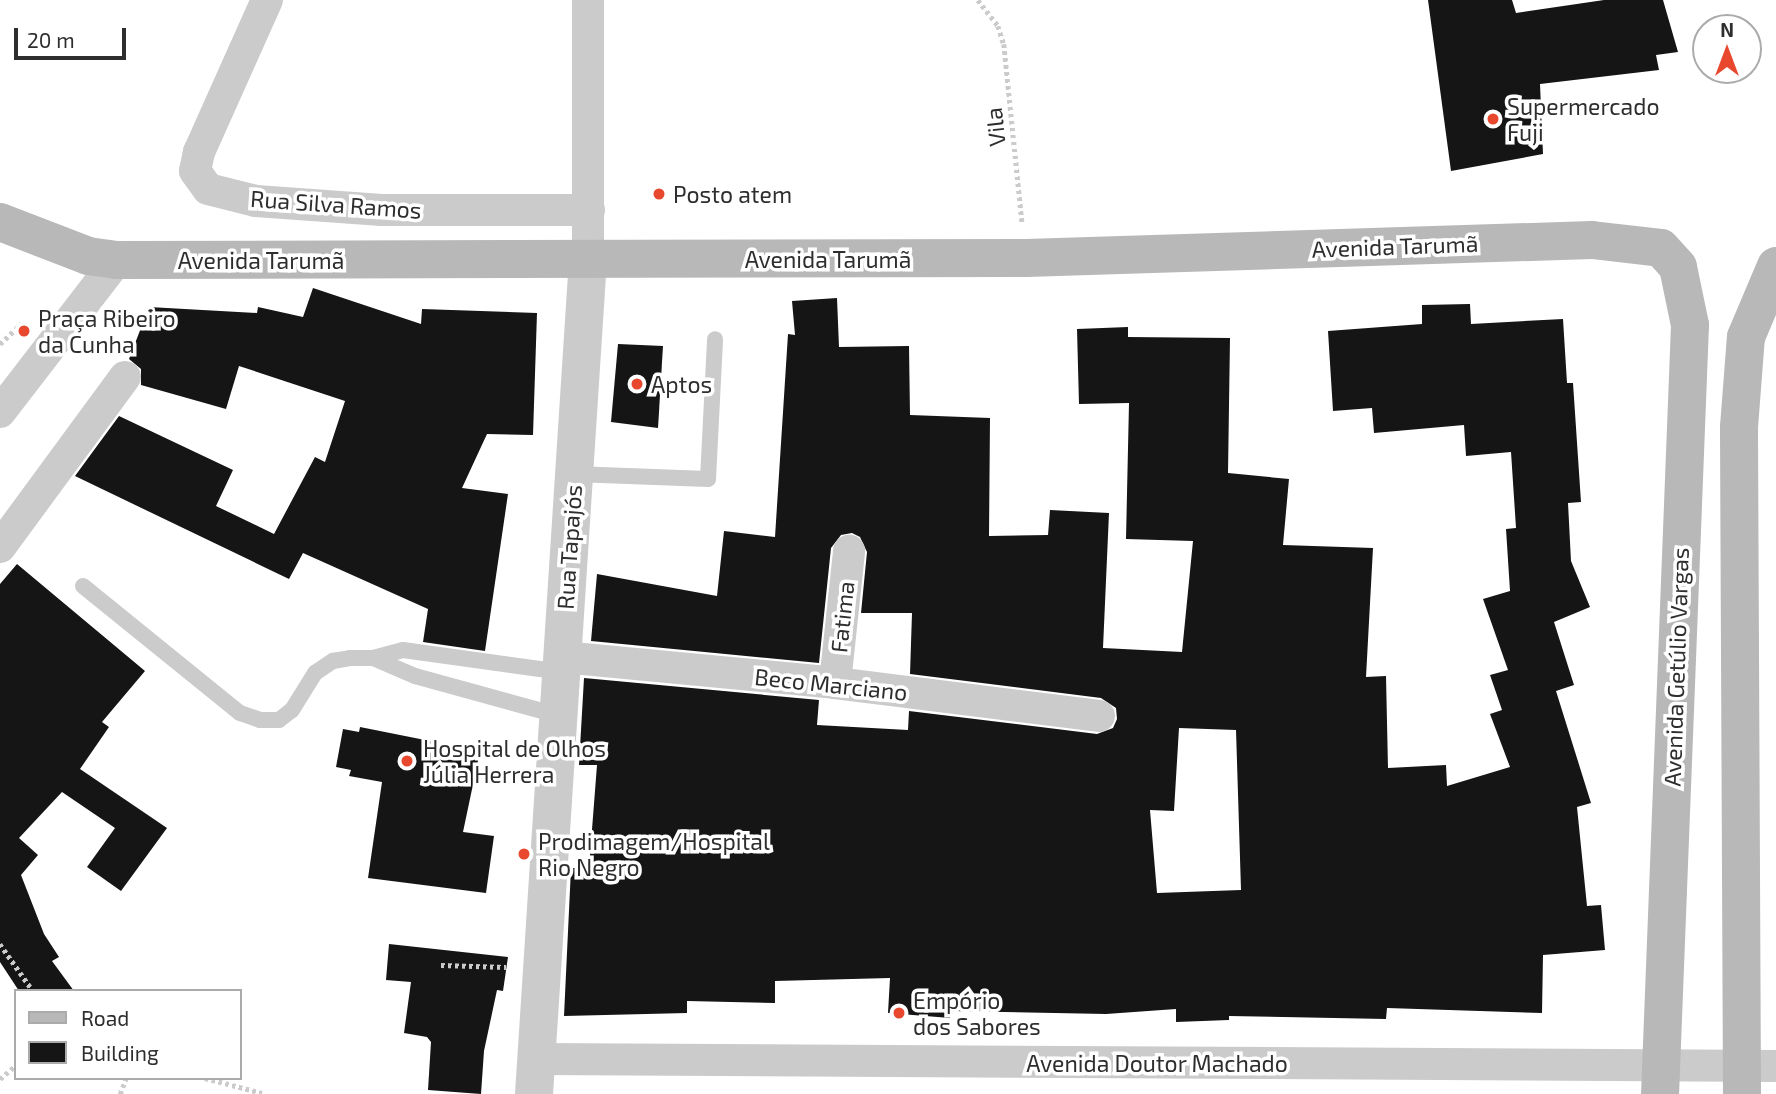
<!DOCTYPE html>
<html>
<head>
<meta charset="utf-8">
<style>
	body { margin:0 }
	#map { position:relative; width:1776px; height:1094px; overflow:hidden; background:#fff; font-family:"Exo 2",sans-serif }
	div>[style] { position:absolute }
	.building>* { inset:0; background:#151515 }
	.path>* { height:4.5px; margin-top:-2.25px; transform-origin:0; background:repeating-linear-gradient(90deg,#cbcbcb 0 3.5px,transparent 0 7px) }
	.service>* { height:16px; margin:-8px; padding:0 8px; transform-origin:8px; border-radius:8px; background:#cbcbcb }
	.minor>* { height:32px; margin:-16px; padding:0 16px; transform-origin:16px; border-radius:16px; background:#cbcbcb }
	.tertiary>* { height:38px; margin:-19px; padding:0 19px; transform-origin:19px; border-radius:19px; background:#cbcbcb }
	.secondary>* { height:38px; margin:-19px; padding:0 19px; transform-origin:19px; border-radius:19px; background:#b8b8b8 }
	.dots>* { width:19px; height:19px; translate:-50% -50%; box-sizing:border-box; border:4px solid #fff; border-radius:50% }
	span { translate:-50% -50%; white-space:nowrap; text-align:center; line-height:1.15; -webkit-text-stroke:7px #fff; paint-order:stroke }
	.poi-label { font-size:23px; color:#2e2e2e }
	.left { translate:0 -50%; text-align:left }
	.street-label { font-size:23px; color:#2e2e2e }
	.legend { position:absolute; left:14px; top:989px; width:228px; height:91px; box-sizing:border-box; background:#fff; border:2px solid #ababab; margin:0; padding:9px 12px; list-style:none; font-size:21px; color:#2e2e2e }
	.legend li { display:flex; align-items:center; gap:14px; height:35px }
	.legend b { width:35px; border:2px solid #ababab }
	.north { position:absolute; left:1692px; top:14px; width:70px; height:70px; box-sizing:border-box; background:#fff; border:2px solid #ababab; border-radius:50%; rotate:0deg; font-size:19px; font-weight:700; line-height:28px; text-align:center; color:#2e2e2e }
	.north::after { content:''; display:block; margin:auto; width:24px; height:32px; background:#e8482e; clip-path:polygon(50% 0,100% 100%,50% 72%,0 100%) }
	.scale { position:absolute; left:14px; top:28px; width:112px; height:32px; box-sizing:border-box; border:4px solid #2e2e2e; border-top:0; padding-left:9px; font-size:21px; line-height:24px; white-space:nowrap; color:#2e2e2e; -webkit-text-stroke:5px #fff; paint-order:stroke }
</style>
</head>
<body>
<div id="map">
	<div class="building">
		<i style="clip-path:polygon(1428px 0,1512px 0,1516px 13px,1604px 0,1663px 0,1678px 52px,1656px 55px,1659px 70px,1540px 84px,1543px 154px,1451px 171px)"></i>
		<i style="clip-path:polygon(313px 288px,421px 324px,422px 309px,537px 313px,533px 435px,487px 434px,462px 488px,508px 494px,485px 651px,423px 642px,428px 609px,303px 553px,289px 579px,75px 476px,119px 416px,233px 470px,216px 506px,274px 534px,315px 457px,325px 462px,345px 401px,239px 366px,226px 409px,141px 385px,141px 369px,129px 359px,149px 307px,257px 313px,258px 307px,303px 317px)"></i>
		<i style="clip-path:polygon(evenodd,837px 298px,839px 347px,909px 346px,910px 415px,990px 418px,989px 536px,1048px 535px,1050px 510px,1109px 513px,1103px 648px,1182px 652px,1193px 541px,1126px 539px,1129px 403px,1079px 404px,1077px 329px,1128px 327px,1128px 337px,1230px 338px,1228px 473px,1289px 479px,1283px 545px,1373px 548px,1366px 677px,1386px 676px,1388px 768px,1446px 765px,1447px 786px,1510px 767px,1490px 714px,1502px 710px,1490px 675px,1508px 670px,1483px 599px,1510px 591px,1506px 529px,1516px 528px,1511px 452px,1466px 456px,1464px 425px,1374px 433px,1372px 408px,1333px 411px,1328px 331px,1422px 324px,1422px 305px,1470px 304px,1471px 324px,1563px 319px,1567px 383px,1573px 383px,1581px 502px,1568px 503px,1571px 561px,1590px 607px,1554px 622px,1574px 685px,1556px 691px,1591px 803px,1577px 807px,1587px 906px,1601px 905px,1605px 950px,1543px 955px,1542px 1013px,1387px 1008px,1386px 1019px,1229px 1016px,1229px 1020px,1176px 1022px,1176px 1009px,1106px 1014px,950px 1011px,950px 1018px,888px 1013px,890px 978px,775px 981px,775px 1003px,687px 1001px,687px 1013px,564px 1016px,571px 868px,589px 868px,597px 765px,579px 765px,584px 678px,819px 700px,817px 725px,908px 730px,909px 711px,1097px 734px,1113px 728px,1117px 719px,1116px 708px,1101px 698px,910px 674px,912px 613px,861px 613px,867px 552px,860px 537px,852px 533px,841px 535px,831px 548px,819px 663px,591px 641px,597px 574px,717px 596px,724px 531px,775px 537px,788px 334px,795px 335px,792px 301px,837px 298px,1179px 728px,1236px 730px,1241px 890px,1157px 893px,1150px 810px,1174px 811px,1179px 728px)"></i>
		<i style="clip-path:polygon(618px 344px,663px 346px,658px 428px,611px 422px)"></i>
		<i style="clip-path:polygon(17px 564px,145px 671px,102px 722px,109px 727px,80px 769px,167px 828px,121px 891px,87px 867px,115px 828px,62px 792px,19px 838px,38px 855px,21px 875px,44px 934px,59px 957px,52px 961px,74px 991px,19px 991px,0 962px,0 584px)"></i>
		<i style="clip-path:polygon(360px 727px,455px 746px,454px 751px,479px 756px,463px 832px,494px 836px,486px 893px,368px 878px,382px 782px,349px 776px,351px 770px,336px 767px,343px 729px,359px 732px)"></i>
		<i style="clip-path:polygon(389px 944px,508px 957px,503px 991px,497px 990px,484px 1051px,481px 1094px,428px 1090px,431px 1042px,427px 1037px,404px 1033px,411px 982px,386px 980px)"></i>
	</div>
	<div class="path">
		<i style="left:978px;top:0;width:33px;rotate:52deg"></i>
		<i style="left:998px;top:26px;width:19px;rotate:72deg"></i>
		<i style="left:1004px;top:44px;width:179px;rotate:84.2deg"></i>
		<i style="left:0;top:344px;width:30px;rotate:-44deg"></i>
		<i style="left:0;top:944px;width:57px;rotate:54.9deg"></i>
		<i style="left:441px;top:965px;width:65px;rotate:1.8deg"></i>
		<i style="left:205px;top:1078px;width:59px;rotate:14.7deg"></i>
		<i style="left:0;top:1079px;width:21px;rotate:-41deg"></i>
		<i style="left:120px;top:1094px;width:17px;rotate:-69deg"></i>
	</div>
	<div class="service">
		<i style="left:574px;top:474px;width:134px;rotate:2.1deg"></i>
		<i style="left:708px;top:479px;width:140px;rotate:-87.1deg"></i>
		<i style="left:83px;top:586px;width:202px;rotate:39deg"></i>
		<i style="left:240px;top:713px;width:21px;rotate:19deg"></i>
		<i style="left:260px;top:720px;width:19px"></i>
		<i style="left:279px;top:720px;width:16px;rotate:-38deg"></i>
		<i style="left:292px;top:710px;width:44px;rotate:-58.1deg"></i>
		<i style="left:315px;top:673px;width:22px;rotate:-34deg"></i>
		<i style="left:333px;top:661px;width:17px;rotate:-10deg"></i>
		<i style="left:350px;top:658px;width:23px"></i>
		<i style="left:373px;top:658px;width:31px;rotate:-15deg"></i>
		<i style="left:403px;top:650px;width:160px;rotate:7.9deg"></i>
		<i style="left:373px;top:658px;width:46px;rotate:23.2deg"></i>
		<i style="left:415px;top:676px;width:147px;rotate:15.4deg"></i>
	</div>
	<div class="minor">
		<i style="left:267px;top:0;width:167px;rotate:114.1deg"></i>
		<i style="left:199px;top:152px;width:19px;rotate:102deg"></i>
		<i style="left:195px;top:171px;width:22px;rotate:54deg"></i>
		<i style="left:208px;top:189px;width:49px;rotate:14deg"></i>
		<i style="left:256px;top:201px;width:126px;rotate:4.1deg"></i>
		<i style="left:382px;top:210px;width:207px"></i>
		<i style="left:588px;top:0;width:260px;rotate:90deg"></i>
		<i style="left:0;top:412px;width:192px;rotate:-52.4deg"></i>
		<i style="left:0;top:547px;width:211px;rotate:-53.7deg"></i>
		<i style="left:562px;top:657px;width:274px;rotate:5.4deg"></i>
		<i style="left:835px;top:683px;width:266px;rotate:7.1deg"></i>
		<i style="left:835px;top:683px;width:133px;rotate:-83.9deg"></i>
		<i style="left:537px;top:1059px;width:1239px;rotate:0.32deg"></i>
	</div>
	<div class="tertiary">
		<i style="left:534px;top:1094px;width:836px;rotate:-86.3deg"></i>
	</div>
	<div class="secondary">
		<i style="left:0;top:222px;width:94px;rotate:21.1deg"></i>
		<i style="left:88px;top:256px;width:29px;rotate:8deg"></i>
		<i style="left:117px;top:260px;width:909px;rotate:-0.13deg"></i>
		<i style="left:1026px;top:258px;width:566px;rotate:-1.82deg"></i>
		<i style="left:1592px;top:240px;width:69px;rotate:6.6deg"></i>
		<i style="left:1661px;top:248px;width:25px;rotate:48deg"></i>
		<i style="left:1678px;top:267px;width:59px;rotate:78.3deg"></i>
		<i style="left:1690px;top:325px;width:770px;rotate:92.23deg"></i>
		<i style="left:1742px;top:1094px;width:667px;rotate:-90.26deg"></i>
		<i style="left:1739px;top:427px;width:90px;rotate:-85.6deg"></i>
		<i style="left:1746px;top:337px;width:77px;rotate:-67.1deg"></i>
	</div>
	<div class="dots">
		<i style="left:1493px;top:119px;background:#e8482e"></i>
		<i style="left:659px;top:194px;background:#e8482e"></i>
		<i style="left:24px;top:331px;background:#e8482e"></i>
		<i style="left:637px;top:384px;background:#e8482e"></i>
		<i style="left:407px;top:761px;background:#e8482e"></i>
		<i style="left:524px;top:854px;background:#e8482e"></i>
		<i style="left:899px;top:1013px;background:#e8482e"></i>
	</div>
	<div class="poi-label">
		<span class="left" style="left:1507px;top:119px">Supermercado<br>Fuji</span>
		<span class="left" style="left:673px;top:194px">Posto atem</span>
		<span class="left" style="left:38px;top:331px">Praça Ribeiro<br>da Cunha</span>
		<span class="left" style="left:651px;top:384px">Aptos</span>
		<span class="left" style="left:423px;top:761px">Hospital de Olhos<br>Júlia Herrera</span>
		<span class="left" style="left:538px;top:854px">Prodimagem/Hospital<br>Rio Negro</span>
		<span class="left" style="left:913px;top:1013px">Empório<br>dos Sabores</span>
	</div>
	<div class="street-label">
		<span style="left:995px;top:127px;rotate:-96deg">Vila</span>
		<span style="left:336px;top:204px;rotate:4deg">Rua Silva Ramos</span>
		<span style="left:1395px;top:246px;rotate:-2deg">Avenida Tarumã</span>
		<span style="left:828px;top:259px">Avenida Tarumã</span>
		<span style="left:261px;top:260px">Avenida Tarumã</span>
		<span style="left:569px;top:547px;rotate:-86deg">Rua Tapajós</span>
		<span style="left:842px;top:617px;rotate:-84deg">Fatima</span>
		<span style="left:1676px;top:667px;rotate:-88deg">Avenida Getúlio Vargas</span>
		<span style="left:831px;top:684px;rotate:6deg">Beco Marciano</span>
		<span style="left:1157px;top:1063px">Avenida Doutor Machado</span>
	</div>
	<ul class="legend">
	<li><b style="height:9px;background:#b8b8b8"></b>Road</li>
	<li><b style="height:19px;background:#151515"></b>Building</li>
	</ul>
	<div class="north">N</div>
	<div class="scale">20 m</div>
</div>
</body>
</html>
